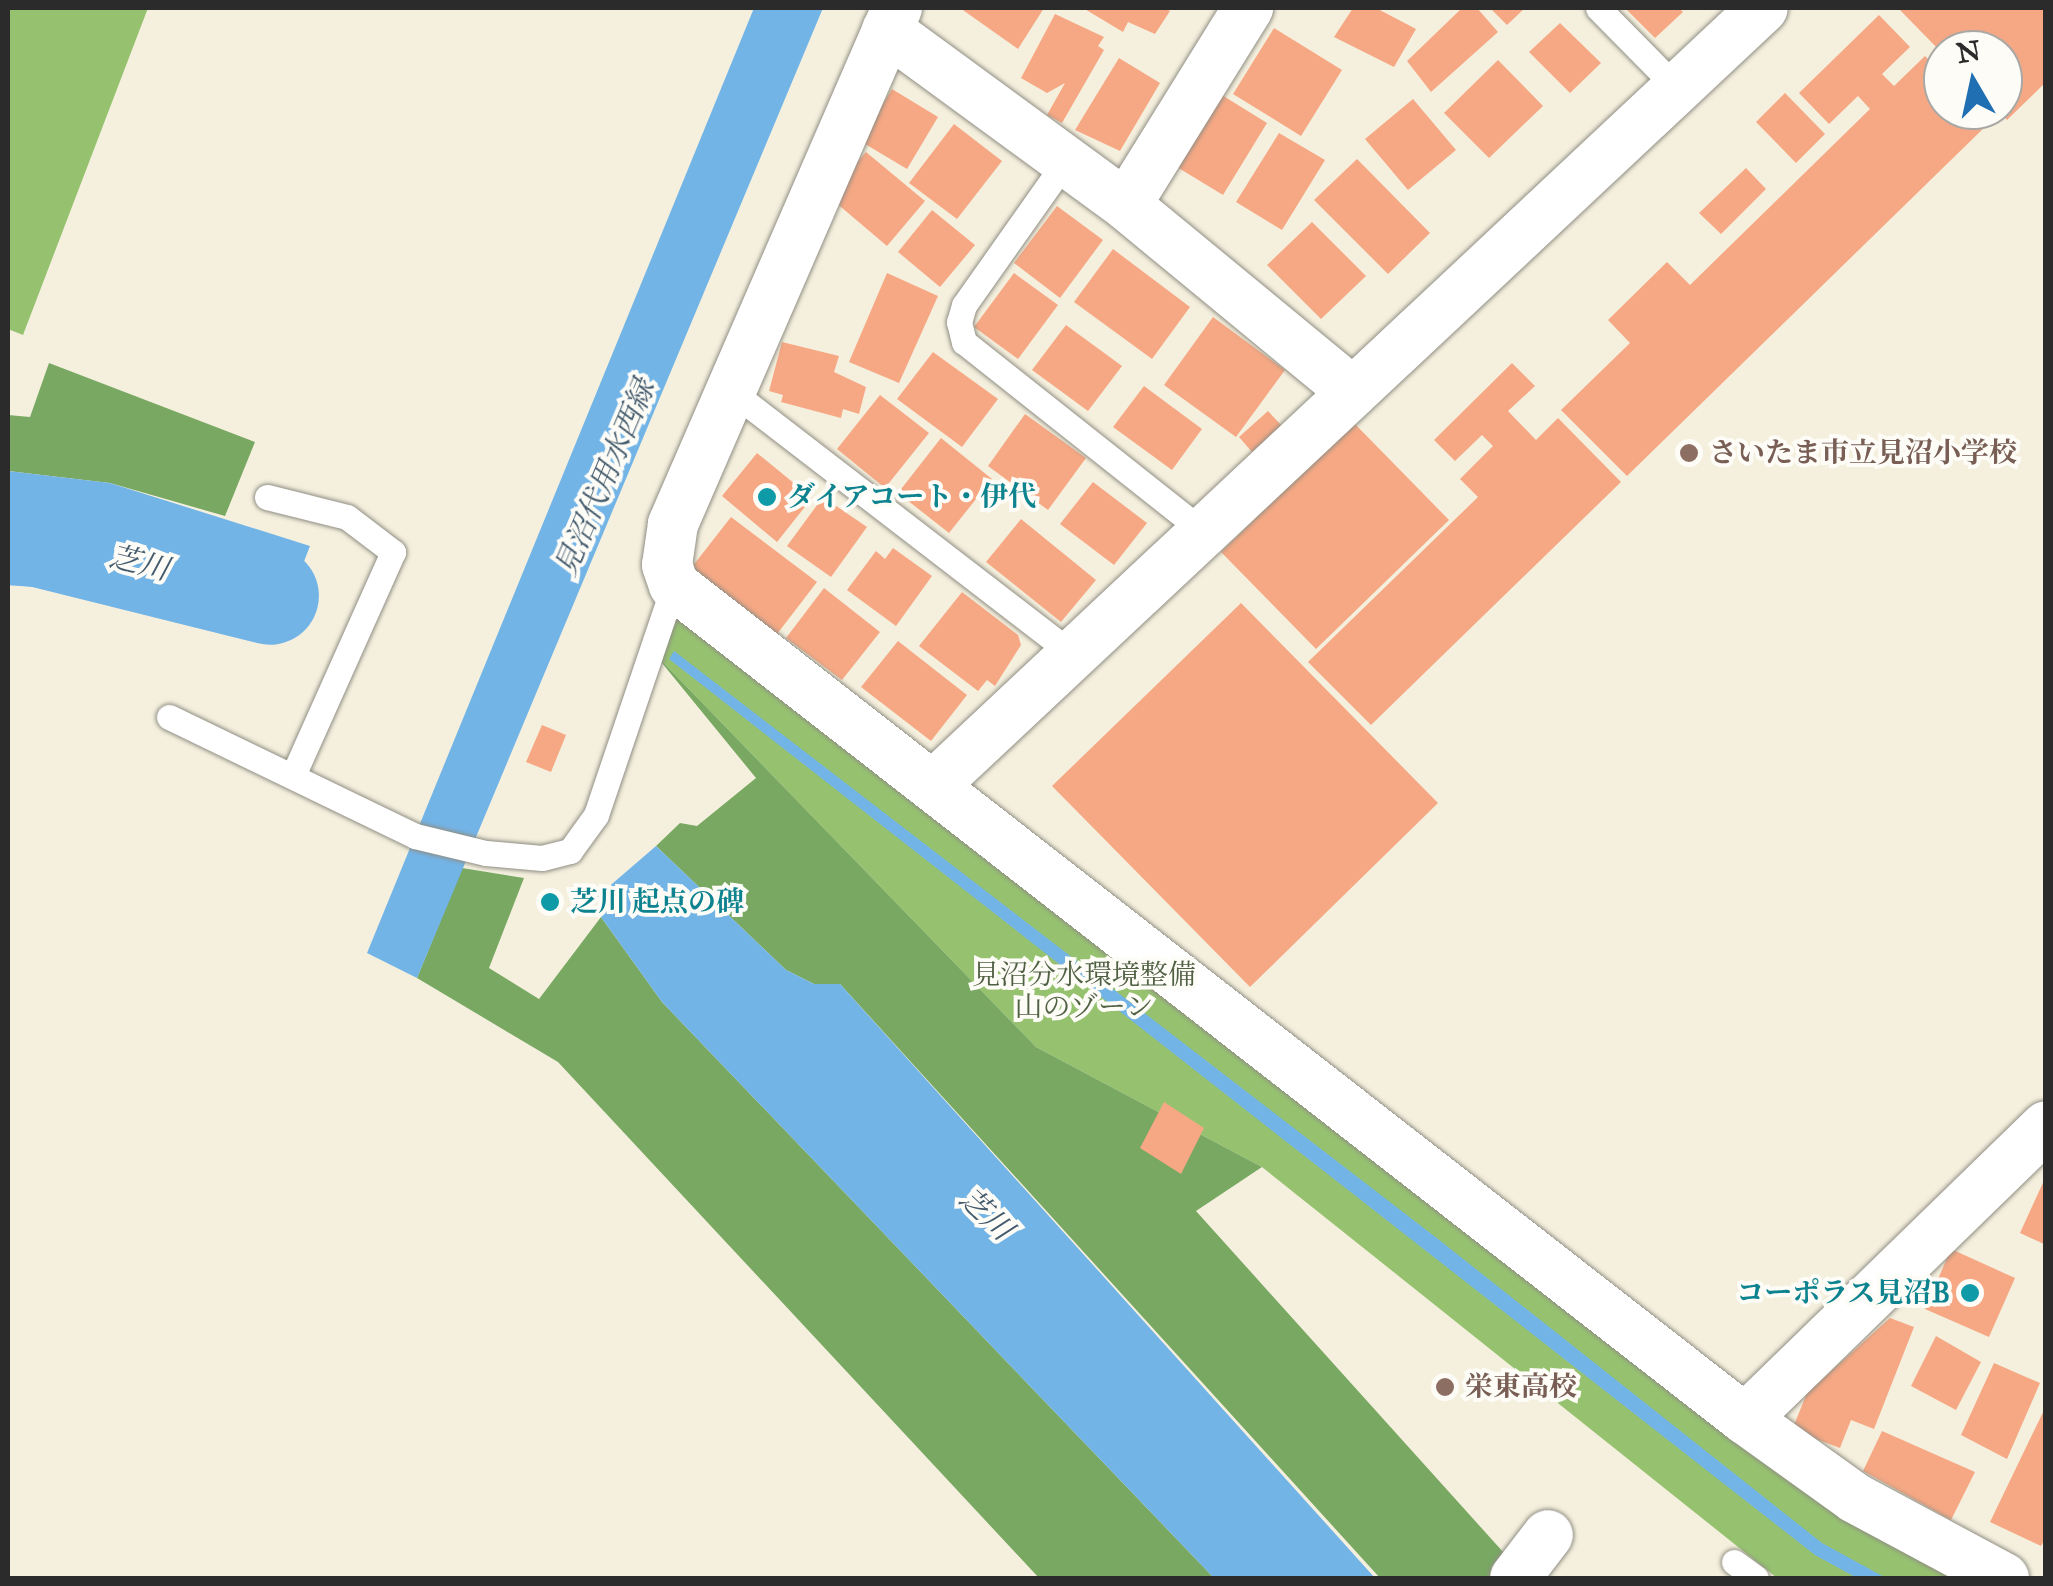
<!DOCTYPE html>
<html>
<head>
<meta charset="utf-8">
<style>
	body { margin:0 }
	#map { position:relative; width:2053px; height:1586px; overflow:hidden; background:#f5f0de; font-family:"IM FELL Great Primer","Noto Serif JP",serif }
	div>[style] { position:absolute }
	.green>* { inset:0; background:#96c270 }
	.forest>* { inset:0; background:#78a862 }
	.water>* { inset:0; background:#73b4e7 }
	.river>* { height:98px; margin:-49px; padding:0 49px; transform-origin:49px; border-radius:49px; background:#73b4e7 }
	.building>* { inset:0; background:#f6a884 }
	.roads { filter:drop-shadow(0 0 2px #908e84) drop-shadow(0 0 2px #908e84) }
	.lane>* { height:25px; margin:-12.5px; padding:0 12.5px; transform-origin:12.5px; border-radius:12.5px; background:#fff }
	.street>* { height:50px; margin:-25px; padding:0 25px; transform-origin:25px; border-radius:25px; background:#fff }
	.dots>* { width:28px; height:28px; translate:-50% -50%; box-sizing:border-box; border:5px solid #fdfcf7; border-radius:50% }
	span { translate:-50% -50%; white-space:nowrap; text-align:center; line-height:1.15; -webkit-text-stroke:8px #fdfcf7; paint-order:stroke }
	.education-label { font-size:28px; color:#785e54; font-weight:700 }
	.left { translate:0 -50%; text-align:left }
	.culture-label { font-size:28px; color:#0d838f; font-weight:700 }
	.right { translate:-100% -50%; text-align:right }
	.park-label { font-size:28px; color:#506043 }
	.water-label { font-size:30px; color:#445b6d; font-style:italic }
	.frame { position:absolute; inset:0; border:10px solid #2b2b2b; pointer-events:none }
	.north { position:absolute; left:1923px; top:30px; width:100px; height:100px; box-sizing:border-box; background:#fdfcf7; border:2px solid #a9a8a5; border-radius:50%; rotate:351deg; font-size:28px; font-weight:700; line-height:40px; text-align:center; color:#2b2b2b }
	.north::after { content:''; display:block; margin:auto; width:35px; height:45px; background:#1f6fb2; clip-path:polygon(50% 0,100% 100%,50% 72%,0 100%) }
</style>
</head>
<body>
<div id="map">
	<div class="green">
		<i style="clip-path:polygon(8px 8px,148px 8px,23px 335px,8px 329px)"></i>
		<i style="clip-path:polygon(674px 585px,1745px 1419px,2004px 1578px,1777px 1578px,1262px 1167px,1036px 1047px,653px 652px)"></i>
	</div>
	<div class="forest">
		<i style="clip-path:polygon(49px 363px,255px 442px,225px 516px,110px 483px,8px 471px,8px 415px,30px 417px)"></i>
		<i style="clip-path:polygon(653px 652px,1036px 1047px,1262px 1167px,1196px 1211px,1513px 1563px,1500px 1578px,1380px 1578px,840px 984px,814px 984px,786px 970px,656px 846px,680px 823px,697px 826px,756px 778px)"></i>
		<i style="clip-path:polygon(462px 868px,524px 878px,489px 968px,539px 999px,601px 917px,662px 1002px,1214px 1578px,1039px 1578px,558px 1062px,417px 978px)"></i>
	</div>
	<div class="water">
		<i style="clip-path:polygon(754px 8px,823px 8px,417px 978px,367px 953px)"></i>
		<i style="clip-path:polygon(evenodd,8px 471px,110px 483px,310px 546px,272px 644px,80px 589px,8px 576px,8px 471px,99px 509px,162px 533px,164px 543px,176px 550px,164px 575px,115px 568px,79px 541px,65px 520px,99px 509px)"></i>
		<i style="clip-path:polygon(674px 651px,1438px 1239px,1822px 1543px,1886px 1578px,1857px 1578px,1815px 1555px,669px 659px)"></i>
		<i style="clip-path:polygon(656px 846px,786px 970px,814px 984px,840px 984px,1375px 1578px,1214px 1578px,662px 1002px,601px 917px,607px 908px,598px 896px)"></i>
	</div>
	<div class="river">
		<i style="left:8px;top:536px;width:30px;rotate:4deg"></i>
		<i style="left:38px;top:538px;width:239px;rotate:14deg"></i>
	</div>
	<div class="building">
		<i style="clip-path:polygon(960px 8px,1044px 8px,1018px 49px)"></i>
		<i style="clip-path:polygon(1083px 8px,1165px 8px,1170px 11px,1155px 34px,1128px 22px,1123px 32px)"></i>
		<i style="clip-path:polygon(1353px 8px,1376px 8px,1416px 29px,1394px 67px,1334px 37px)"></i>
		<i style="clip-path:polygon(1462px 8px,1477px 8px,1498px 32px,1431px 92px,1407px 61px)"></i>
		<i style="clip-path:polygon(1490px 8px,1525px 8px,1507px 25px)"></i>
		<i style="clip-path:polygon(1625px 8px,1679px 8px,1683px 12px,1655px 38px)"></i>
		<i style="clip-path:polygon(1898px 8px,2046px 8px,2046px 82px,2007px 120px,1998px 110px,2003px 110px,2003px 50px,1943px 54px)"></i>
		<i style="clip-path:polygon(1055px 14px,1104px 37px,1098px 46px,1104px 50px,1062px 123px,1047px 115px,1065px 83px,1047px 93px,1021px 78px)"></i>
		<i style="clip-path:polygon(1879px 15px,1910px 47px,1882px 74px,1894px 86px,1925px 56px,1943px 74px,1943px 110px,1978px 110px,1990px 122px,1627px 476px,1561px 410px,1630px 343px,1608px 320px,1667px 262px,1690px 285px,1870px 109px,1858px 96px,1829px 124px,1799px 93px)"></i>
		<i style="clip-path:polygon(1560px 23px,1601px 63px,1570px 93px,1529px 52px)"></i>
		<i style="clip-path:polygon(1274px 28px,1342px 70px,1301px 136px,1233px 94px)"></i>
		<i style="clip-path:polygon(1119px 58px,1160px 83px,1120px 151px,1075px 130px)"></i>
		<i style="clip-path:polygon(1498px 60px,1543px 106px,1489px 158px,1444px 113px)"></i>
		<i style="clip-path:polygon(892px 89px,938px 117px,907px 169px,860px 141px)"></i>
		<i style="clip-path:polygon(1217px 92px,1267px 123px,1223px 195px,1172px 164px)"></i>
		<i style="clip-path:polygon(1785px 93px,1825px 134px,1796px 163px,1756px 122px)"></i>
		<i style="clip-path:polygon(1413px 99px,1456px 150px,1408px 190px,1365px 139px)"></i>
		<i style="clip-path:polygon(954px 124px,1002px 161px,957px 219px,909px 183px)"></i>
		<i style="clip-path:polygon(1279px 133px,1325px 160px,1282px 230px,1236px 202px)"></i>
		<i style="clip-path:polygon(866px 152px,925px 201px,887px 246px,828px 196px)"></i>
		<i style="clip-path:polygon(1357px 159px,1430px 233px,1388px 274px,1314px 200px)"></i>
		<i style="clip-path:polygon(1746px 168px,1766px 189px,1721px 234px,1699px 213px)"></i>
		<i style="clip-path:polygon(1057px 206px,1103px 240px,1060px 298px,1014px 263px)"></i>
		<i style="clip-path:polygon(932px 210px,975px 245px,940px 287px,898px 252px)"></i>
		<i style="clip-path:polygon(1312px 222px,1366px 276px,1321px 319px,1267px 265px)"></i>
		<i style="clip-path:polygon(1113px 249px,1190px 307px,1152px 359px,1074px 302px)"></i>
		<i style="clip-path:polygon(887px 273px,938px 296px,899px 383px,849px 362px)"></i>
		<i style="clip-path:polygon(1014px 273px,1058px 305px,1018px 359px,974px 327px)"></i>
		<i style="clip-path:polygon(1213px 317px,1285px 370px,1236px 437px,1164px 385px)"></i>
		<i style="clip-path:polygon(1066px 325px,1122px 366px,1088px 411px,1032px 370px)"></i>
		<i style="clip-path:polygon(782px 342px,839px 356px,834px 372px,866px 387px,859px 414px,843px 409px,841px 418px,781px 402px,783px 395px,769px 391px)"></i>
		<i style="clip-path:polygon(933px 352px,998px 399px,962px 447px,897px 399px)"></i>
		<i style="clip-path:polygon(1512px 363px,1535px 386px,1508px 411px,1536px 440px,1558px 418px,1621px 482px,1371px 725px,1308px 662px,1478px 497px,1460px 479px,1493px 446px,1482px 435px,1455px 461px,1434px 440px)"></i>
		<i style="clip-path:polygon(1144px 386px,1202px 429px,1172px 470px,1113px 427px)"></i>
		<i style="clip-path:polygon(880px 395px,929px 433px,885px 488px,837px 449px)"></i>
		<i style="clip-path:polygon(1268px 411px,1282px 426px,1252px 452px,1239px 437px)"></i>
		<i style="clip-path:polygon(1025px 414px,1086px 458px,1048px 510px,988px 466px)"></i>
		<i style="clip-path:polygon(1354px 423px,1449px 520px,1316px 649px,1221px 552px)"></i>
		<i style="clip-path:polygon(941px 438px,992px 479px,949px 533px,898px 493px)"></i>
		<i style="clip-path:polygon(757px 453px,812px 498px,777px 542px,722px 496px)"></i>
		<i style="clip-path:polygon(1093px 482px,1147px 523px,1114px 565px,1060px 524px)"></i>
		<i style="clip-path:polygon(823px 497px,867px 527px,831px 577px,787px 546px)"></i>
		<i style="clip-path:polygon(731px 517px,817px 582px,774px 638px,688px 572px)"></i>
		<i style="clip-path:polygon(1021px 519px,1096px 580px,1061px 622px,986px 562px)"></i>
		<i style="clip-path:polygon(893px 548px,932px 576px,896px 626px,847px 590px,876px 551px,885px 559px)"></i>
		<i style="clip-path:polygon(824px 588px,880px 632px,842px 680px,786px 638px)"></i>
		<i style="clip-path:polygon(962px 592px,1018px 635px,1021px 645px,995px 686px,987px 680px,978px 691px,919px 646px)"></i>
		<i style="clip-path:polygon(1241px 603px,1438px 803px,1250px 987px,1052px 786px)"></i>
		<i style="clip-path:polygon(898px 641px,967px 695px,931px 741px,861px 687px)"></i>
		<i style="clip-path:polygon(542px 725px,566px 735px,551px 772px,526px 762px)"></i>
		<i style="clip-path:polygon(1164px 1102px,1204px 1128px,1181px 1174px,1140px 1148px)"></i>
		<i style="clip-path:polygon(2046px 1176px,2046px 1245px,2020px 1233px)"></i>
		<i style="clip-path:polygon(1951px 1249px,2015px 1278px,1989px 1337px,1925px 1309px)"></i>
		<i style="clip-path:polygon(1890px 1318px,1914px 1327px,1874px 1429px,1851px 1420px,1840px 1448px,1792px 1430px,1807px 1393px)"></i>
		<i style="clip-path:polygon(1936px 1336px,1981px 1362px,1956px 1410px,1911px 1386px)"></i>
		<i style="clip-path:polygon(1994px 1363px,2040px 1383px,2007px 1459px,1961px 1435px)"></i>
		<i style="clip-path:polygon(2046px 1406px,2046px 1537px,2041px 1546px,1990px 1522px)"></i>
		<i style="clip-path:polygon(1882px 1431px,1975px 1472px,1951px 1520px,1863px 1471px)"></i>
	</div>
	<div class="roads">
		<div class="lane">
			<i style="left:1598px;top:8px;width:112px;rotate:45.4deg"></i>
			<i style="left:1065px;top:162px;width:175px;rotate:125.2deg"></i>
			<i style="left:964px;top:305px;width:18px;rotate:106deg"></i>
			<i style="left:959px;top:322px;width:21px;rotate:76deg"></i>
			<i style="left:964px;top:342px;width:306px;rotate:38.4deg"></i>
			<i style="left:731px;top:391px;width:431px;rotate:37.6deg"></i>
			<i style="left:267px;top:497px;width:82px;rotate:14deg"></i>
			<i style="left:347px;top:517px;width:58px;rotate:37.3deg"></i>
			<i style="left:393px;top:552px;width:242px;rotate:114.1deg"></i>
			<i style="left:169px;top:717px;width:273px;rotate:25.8deg"></i>
			<i style="left:415px;top:836px;width:73px;rotate:13.5deg"></i>
			<i style="left:486px;top:853px;width:56px;rotate:5.1deg"></i>
			<i style="left:542px;top:858px;width:29px;rotate:-14deg"></i>
			<i style="left:570px;top:851px;width:44px;rotate:-54.2deg"></i>
			<i style="left:596px;top:815px;width:243px;rotate:-71.3deg"></i>
			<i style="left:1734px;top:1562px;width:27px;rotate:36deg"></i>
		</div>
		<div class="street">
			<i style="left:897px;top:8px;width:563px;rotate:113.47deg"></i>
			<i style="left:673px;top:524px;width:41px;rotate:98.3deg"></i>
			<i style="left:667px;top:565px;width:21px;rotate:71deg"></i>
			<i style="left:674px;top:585px;width:1357px;rotate:37.91deg"></i>
			<i style="left:1745px;top:1419px;width:135px;rotate:35.7deg"></i>
			<i style="left:1855px;top:1498px;width:169px;rotate:28.2deg"></i>
			<i style="left:887px;top:30px;width:296px;rotate:36.2deg"></i>
			<i style="left:1126px;top:205px;width:294px;rotate:39.5deg"></i>
			<i style="left:1126px;top:205px;width:232px;rotate:-58.2deg"></i>
			<i style="left:936px;top:783px;width:1133px;rotate:-43.14deg"></i>
			<i style="left:1745px;top:1419px;width:420px;rotate:-44.2deg"></i>
			<i style="left:1515px;top:1578px;width:54px;rotate:-52.5deg"></i>
		</div>
	</div>
	<div class="dots">
		<i style="left:1689px;top:453px;background:#8d6e63"></i>
		<i style="left:767px;top:497px;background:#0f9aa8"></i>
		<i style="left:550px;top:902px;background:#0f9aa8"></i>
		<i style="left:1970px;top:1293px;background:#0f9aa8"></i>
		<i style="left:1445px;top:1387px;background:#8d6e63"></i>
	</div>
	<div class="education-label">
		<span class="left" style="left:1709px;top:453px">さいたま市立見沼小学校</span>
		<span class="left" style="left:1465px;top:1387px">栄東高校</span>
	</div>
	<div class="culture-label">
		<span class="left" style="left:787px;top:497px">ダイアコート・伊代</span>
		<span class="left" style="left:570px;top:902px">芝川 起点の碑</span>
		<span class="right" style="left:1950px;top:1293px">コーポラス見沼B</span>
	</div>
	<div class="park-label">
		<span style="left:1084px;top:991px">見沼分水環境整備<br>山のゾーン</span>
	</div>
	<div class="water-label">
		<span style="left:605px;top:478px;rotate:-67deg">見沼代用水西緑</span>
		<span style="left:139px;top:563px;rotate:14deg">芝川</span>
		<span style="left:986px;top:1214px;rotate:43deg">芝川</span>
	</div>
	<div class="frame"></div>
	<div class="north">N</div>
</div>
</body>
</html>
